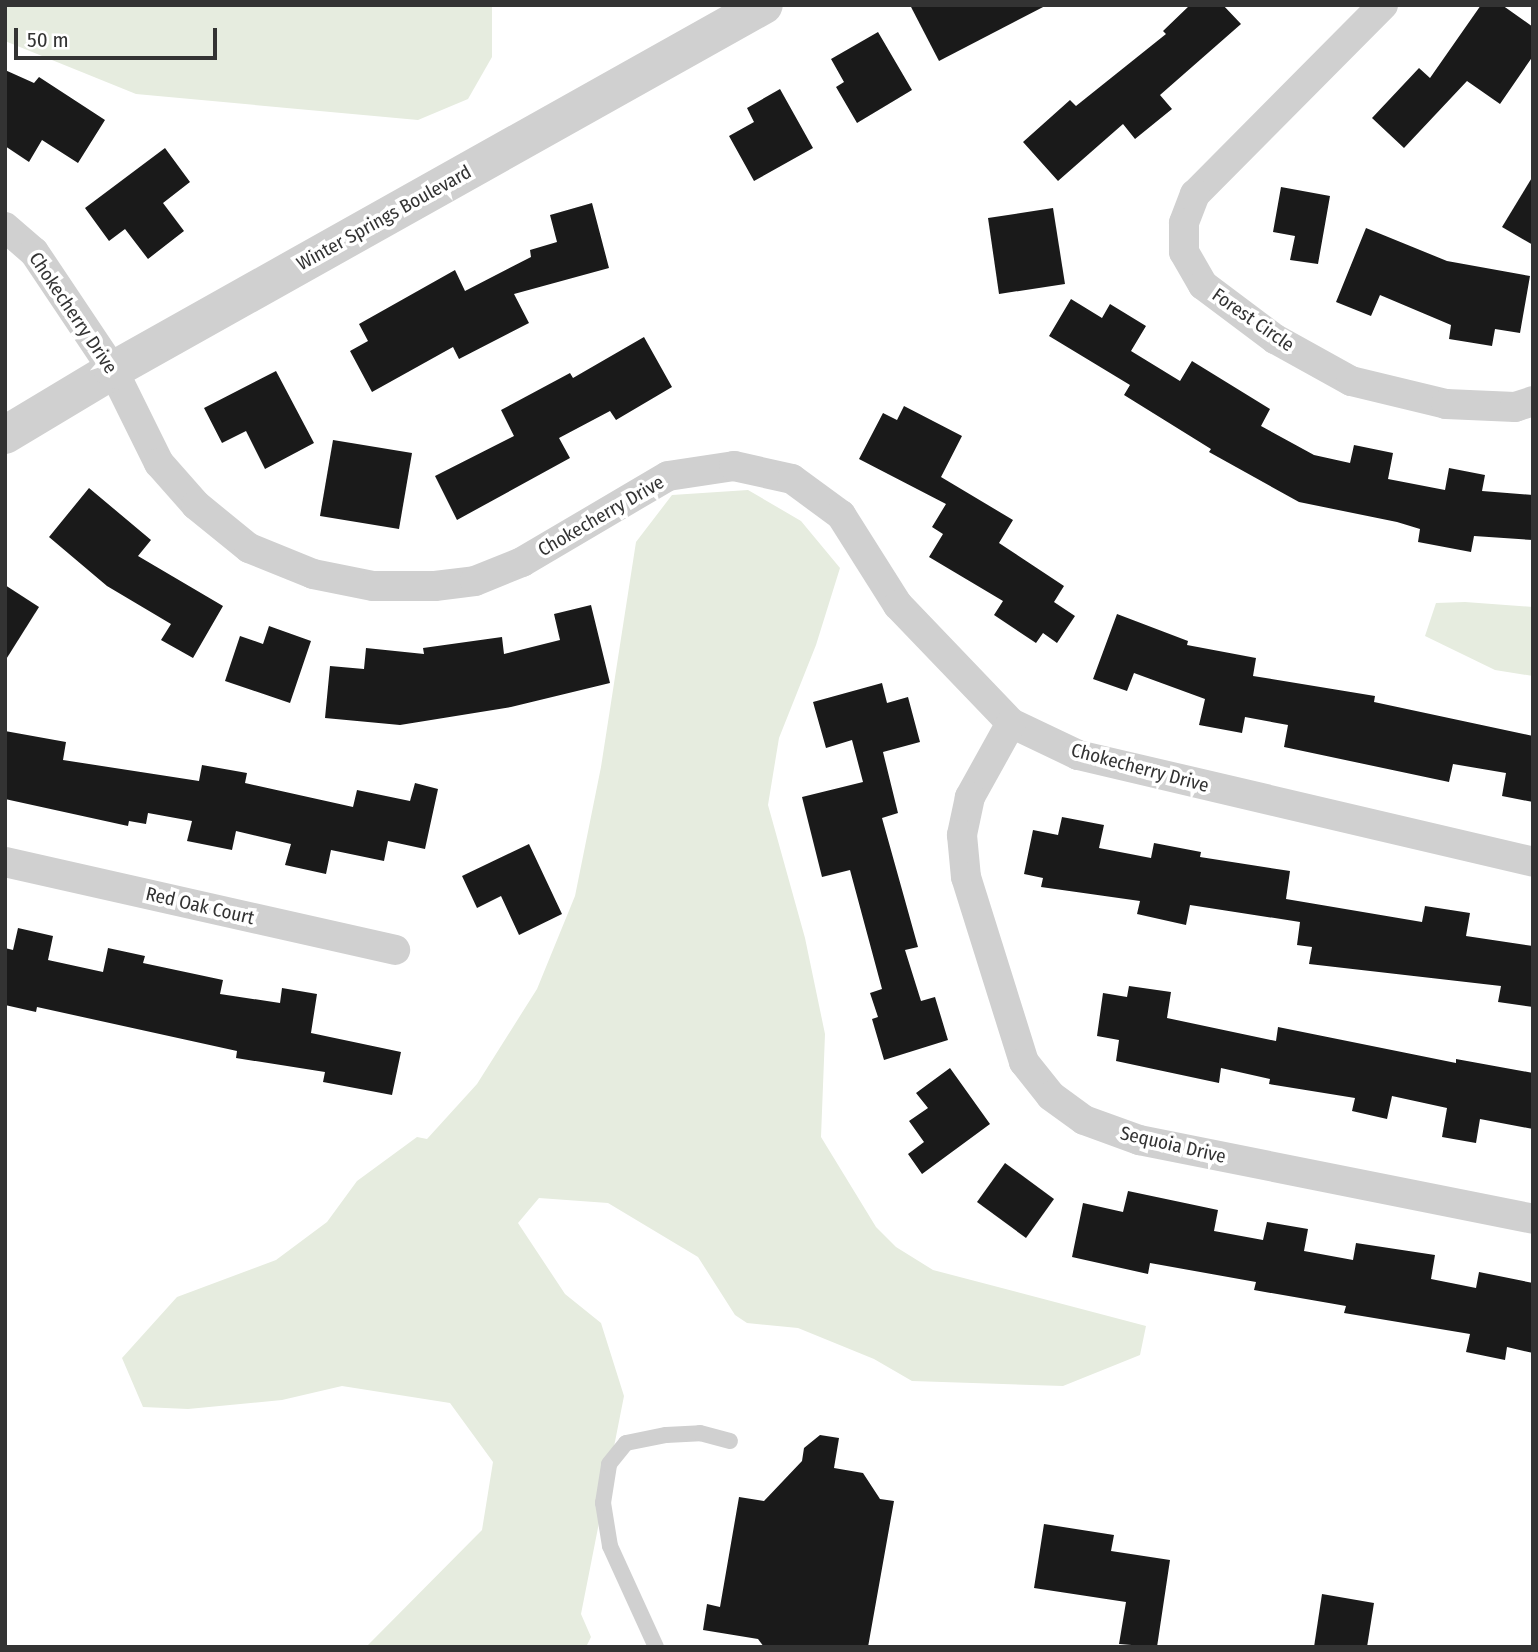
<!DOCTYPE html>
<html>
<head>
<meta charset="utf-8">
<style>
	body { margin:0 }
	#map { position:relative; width:1538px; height:1652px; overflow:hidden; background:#fff; font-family:"Fira Sans Condensed",sans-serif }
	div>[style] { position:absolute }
	.green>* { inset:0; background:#e6ecdf }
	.building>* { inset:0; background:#1a1a1a }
	.service>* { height:16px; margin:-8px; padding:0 8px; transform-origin:8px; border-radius:8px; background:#d0d0d0 }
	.minor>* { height:30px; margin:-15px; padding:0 15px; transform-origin:15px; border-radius:15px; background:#d0d0d0 }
	.tertiary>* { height:38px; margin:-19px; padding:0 19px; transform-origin:19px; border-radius:19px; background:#d0d0d0 }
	span { translate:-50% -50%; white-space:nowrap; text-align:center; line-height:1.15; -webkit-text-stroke:7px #fff; paint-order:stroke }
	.street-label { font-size:19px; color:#333 }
	.frame { position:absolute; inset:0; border:7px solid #333; pointer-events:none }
	.scale { position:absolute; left:14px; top:28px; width:203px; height:32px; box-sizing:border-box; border:4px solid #333; border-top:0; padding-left:9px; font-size:21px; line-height:24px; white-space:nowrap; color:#333; -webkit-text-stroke:5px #fff; paint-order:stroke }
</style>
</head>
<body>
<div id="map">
	<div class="green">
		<i style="clip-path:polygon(5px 5px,492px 5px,492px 57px,468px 99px,418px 120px,136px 94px,5px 41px)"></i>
		<i style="clip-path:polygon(748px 490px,801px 521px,840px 568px,816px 645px,779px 738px,768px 805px,805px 938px,825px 1034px,821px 1137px,876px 1227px,896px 1247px,933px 1270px,1146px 1326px,1140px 1355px,1063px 1386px,912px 1381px,874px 1359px,798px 1328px,747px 1323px,735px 1315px,698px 1257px,608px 1203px,539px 1198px,518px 1223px,565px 1294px,601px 1323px,624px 1396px,581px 1614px,591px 1637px,586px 1647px,366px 1647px,482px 1530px,493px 1462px,450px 1403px,342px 1386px,282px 1400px,188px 1409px,143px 1407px,122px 1358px,177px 1297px,276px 1260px,327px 1222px,357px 1181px,417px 1137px,427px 1139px,477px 1084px,537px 989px,575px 896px,601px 767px,636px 542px,672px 495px)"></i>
		<i style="clip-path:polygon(1465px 602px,1533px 607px,1533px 676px,1495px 670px,1425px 636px,1436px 603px)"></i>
	</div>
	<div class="building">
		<i style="clip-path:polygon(910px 5px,1047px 5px,939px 61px)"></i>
		<i style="clip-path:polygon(1190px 5px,1223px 5px,1241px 24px,1160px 95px,1172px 109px,1135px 139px,1123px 124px,1058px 181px,1023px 142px,1070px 100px,1076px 106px,1166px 34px,1163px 31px)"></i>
		<i style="clip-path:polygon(1481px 5px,1502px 5px,1533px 27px,1533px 56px,1500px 104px,1467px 81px,1404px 148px,1372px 118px,1419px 68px,1430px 78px)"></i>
		<i style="clip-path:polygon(878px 32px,912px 90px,857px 123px,836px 87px,844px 82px,831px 59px)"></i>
		<i style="clip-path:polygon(5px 70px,34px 83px,39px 77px,105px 120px,78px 163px,42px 140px,29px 162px,5px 146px)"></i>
		<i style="clip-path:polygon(780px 89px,813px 148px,754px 181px,729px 136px,754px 122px,747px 108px)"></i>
		<i style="clip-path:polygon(165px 148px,190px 182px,163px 203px,184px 231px,148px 259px,125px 229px,109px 241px,85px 208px)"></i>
		<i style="clip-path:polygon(1533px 176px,1533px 245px,1502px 227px)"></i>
		<i style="clip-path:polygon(1281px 187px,1330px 196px,1318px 264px,1290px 260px,1295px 236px,1273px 232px)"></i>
		<i style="clip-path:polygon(592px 203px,609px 268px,514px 294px,529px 323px,459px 359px,453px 347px,372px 392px,350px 351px,368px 341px,359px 324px,455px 270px,465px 291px,531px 257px,530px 250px,557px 242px,550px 215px)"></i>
		<i style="clip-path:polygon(1053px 208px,1065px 284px,999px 294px,988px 218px)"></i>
		<i style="clip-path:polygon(1366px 228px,1447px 261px,1530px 276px,1520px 333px,1495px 329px,1492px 346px,1449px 339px,1451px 325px,1380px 295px,1371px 316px,1336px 302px)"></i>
		<i style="clip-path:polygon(1071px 299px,1102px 318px,1110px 304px,1146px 326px,1131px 351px,1180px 381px,1192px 361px,1270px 409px,1261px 426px,1314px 455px,1350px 463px,1354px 445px,1393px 453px,1388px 479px,1445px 490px,1449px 468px,1485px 475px,1482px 491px,1533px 495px,1533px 540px,1474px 536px,1471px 552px,1418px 542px,1420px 529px,1397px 522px,1299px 502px,1209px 452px,1211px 449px,1124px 395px,1130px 385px,1049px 336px)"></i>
		<i style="clip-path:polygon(644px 337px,672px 387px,616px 420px,610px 411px,559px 438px,570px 458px,457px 520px,435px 476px,514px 436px,501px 410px,570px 373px,573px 378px)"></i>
		<i style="clip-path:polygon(276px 371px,314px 443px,265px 469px,246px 431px,222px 443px,204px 408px)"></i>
		<i style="clip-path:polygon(904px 406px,962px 436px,941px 477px,1013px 520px,999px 543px,1064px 586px,1054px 602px,1075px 616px,1057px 643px,1043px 633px,1036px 643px,994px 615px,1003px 601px,929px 557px,943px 534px,932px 527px,946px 504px,859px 459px,883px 413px,897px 420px)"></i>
		<i style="clip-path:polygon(333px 440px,412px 453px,399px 529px,320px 516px)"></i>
		<i style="clip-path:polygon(89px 488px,151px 540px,138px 556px,223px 606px,193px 658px,161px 640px,171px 624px,107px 586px,49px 537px)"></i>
		<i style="clip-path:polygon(5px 585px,39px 607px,5px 661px)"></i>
		<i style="clip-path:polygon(591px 605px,610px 683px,511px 707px,400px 725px,325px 718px,330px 666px,364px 669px,366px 648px,424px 654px,423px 648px,502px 637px,504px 654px,560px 640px,554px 614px)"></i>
		<i style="clip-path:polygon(1117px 614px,1188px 641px,1187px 645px,1256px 658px,1253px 676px,1375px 696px,1374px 702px,1533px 736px,1533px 802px,1502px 796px,1506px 773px,1453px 764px,1449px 782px,1284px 747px,1288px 725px,1245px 717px,1242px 733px,1199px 725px,1205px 699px,1134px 673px,1127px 691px,1093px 679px)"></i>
		<i style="clip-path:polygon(269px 626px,311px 641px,290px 703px,225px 681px,240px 636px,263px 644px)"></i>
		<i style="clip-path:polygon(882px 683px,887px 703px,908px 697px,920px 742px,883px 752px,898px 813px,882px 818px,918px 947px,905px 950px,921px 1001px,935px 997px,948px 1040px,884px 1060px,872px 1019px,878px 1017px,870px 993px,882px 989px,850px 870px,822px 877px,802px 797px,863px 782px,852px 740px,826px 748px,813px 702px)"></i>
		<i style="clip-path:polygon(5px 731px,66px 742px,63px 760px,199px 781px,202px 765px,247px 773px,245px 783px,353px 807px,357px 790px,410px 801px,415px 783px,438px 789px,425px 849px,388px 841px,384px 861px,331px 850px,326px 874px,285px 865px,291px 844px,236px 831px,232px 850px,187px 841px,192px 821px,148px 813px,146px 824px,129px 821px,128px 826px,5px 799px)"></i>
		<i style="clip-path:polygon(1062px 817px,1104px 825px,1099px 848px,1151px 858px,1154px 843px,1201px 852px,1200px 857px,1290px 871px,1286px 899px,1422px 922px,1425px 906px,1470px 913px,1466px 936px,1533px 946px,1533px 1007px,1498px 1002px,1501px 986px,1309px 964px,1312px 947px,1297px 945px,1300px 922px,1190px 905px,1186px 925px,1137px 914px,1140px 901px,1041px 887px,1043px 878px,1024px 874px,1033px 830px,1058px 835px)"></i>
		<i style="clip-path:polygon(529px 844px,562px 914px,519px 935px,501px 896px,477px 908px,462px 876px)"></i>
		<i style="clip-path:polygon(18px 928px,53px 936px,48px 960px,103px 972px,108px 948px,145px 956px,143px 963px,223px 980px,220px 994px,280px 1003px,282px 988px,317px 994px,311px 1033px,401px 1052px,392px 1095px,323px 1082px,325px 1072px,236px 1058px,237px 1051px,37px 1007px,36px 1012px,5px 1005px,5px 948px,13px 950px)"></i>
		<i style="clip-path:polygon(1129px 986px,1171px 992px,1167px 1018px,1276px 1041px,1278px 1027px,1456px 1063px,1456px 1059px,1533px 1073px,1533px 1129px,1480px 1119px,1476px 1143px,1442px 1137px,1447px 1108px,1392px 1096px,1387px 1119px,1352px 1111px,1355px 1098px,1269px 1084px,1270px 1079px,1221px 1068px,1219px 1083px,1116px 1061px,1119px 1040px,1097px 1036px,1103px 993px,1127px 997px)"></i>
		<i style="clip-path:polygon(950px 1068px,990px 1124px,922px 1174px,908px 1154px,924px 1142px,909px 1121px,928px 1108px,916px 1093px)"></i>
		<i style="clip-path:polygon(1005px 1163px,1054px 1199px,1026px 1238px,977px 1202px)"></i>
		<i style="clip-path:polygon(1128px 1191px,1218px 1210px,1214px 1231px,1263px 1240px,1267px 1222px,1308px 1229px,1304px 1251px,1353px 1260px,1356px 1243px,1435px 1255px,1431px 1279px,1476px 1288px,1479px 1272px,1533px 1283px,1533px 1353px,1507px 1347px,1505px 1360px,1466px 1352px,1470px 1334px,1344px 1313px,1346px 1306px,1254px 1290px,1256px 1282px,1150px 1263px,1148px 1274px,1072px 1257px,1083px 1203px,1123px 1212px)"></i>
		<i style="clip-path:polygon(820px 1435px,839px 1438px,834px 1468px,863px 1473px,880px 1499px,894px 1501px,868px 1647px,764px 1647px,758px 1639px,703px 1630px,707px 1604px,720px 1607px,739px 1497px,764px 1501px,802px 1461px,804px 1448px)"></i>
		<i style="clip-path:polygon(1044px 1524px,1114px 1535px,1111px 1551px,1170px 1560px,1157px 1647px,1119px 1644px,1126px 1602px,1034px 1588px)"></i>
		<i style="clip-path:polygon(1322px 1594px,1374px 1603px,1367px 1647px,1314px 1647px)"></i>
	</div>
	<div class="service">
		<i style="left:656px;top:1647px;width:111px;rotate:-114.5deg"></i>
		<i style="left:610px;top:1546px;width:44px;rotate:-99.2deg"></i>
		<i style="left:603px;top:1503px;width:39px;rotate:-81deg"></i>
		<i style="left:609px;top:1464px;width:27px;rotate:-51deg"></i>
		<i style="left:626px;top:1443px;width:41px;rotate:-11.3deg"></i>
		<i style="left:666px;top:1435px;width:34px;rotate:-3deg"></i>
		<i style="left:700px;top:1433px;width:31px;rotate:15deg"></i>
	</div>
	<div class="minor">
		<i style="left:1383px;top:5px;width:267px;rotate:134.8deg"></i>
		<i style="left:1195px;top:194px;width:31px;rotate:111deg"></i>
		<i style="left:1184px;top:223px;width:29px;rotate:90deg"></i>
		<i style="left:1184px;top:252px;width:38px;rotate:60deg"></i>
		<i style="left:1203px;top:285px;width:90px;rotate:36.9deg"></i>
		<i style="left:1275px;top:339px;width:87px;rotate:28.9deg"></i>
		<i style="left:1351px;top:381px;width:98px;rotate:13.6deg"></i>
		<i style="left:1446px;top:404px;width:69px;rotate:2.5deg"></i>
		<i style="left:1515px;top:407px;width:19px;rotate:-18deg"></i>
		<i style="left:5px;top:227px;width:38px;rotate:41deg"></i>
		<i style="left:34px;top:252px;width:142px;rotate:56.2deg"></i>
		<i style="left:113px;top:370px;width:104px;rotate:63.7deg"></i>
		<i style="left:159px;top:463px;width:56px;rotate:48.6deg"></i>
		<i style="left:196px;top:505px;width:68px;rotate:39.1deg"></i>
		<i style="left:249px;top:548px;width:69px;rotate:22.1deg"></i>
		<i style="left:313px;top:574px;width:61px;rotate:11.3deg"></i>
		<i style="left:373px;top:586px;width:62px"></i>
		<i style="left:435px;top:586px;width:40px;rotate:-7.1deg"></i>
		<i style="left:475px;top:581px;width:51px;rotate:-22deg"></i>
		<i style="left:522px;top:562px;width:169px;rotate:-30.5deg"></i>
		<i style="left:668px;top:476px;width:67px;rotate:-8.6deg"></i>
		<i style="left:734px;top:466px;width:59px;rotate:12.6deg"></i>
		<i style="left:792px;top:479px;width:61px;rotate:36.3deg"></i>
		<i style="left:841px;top:515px;width:107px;rotate:57.7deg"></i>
		<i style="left:898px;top:605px;width:163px;rotate:46.2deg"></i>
		<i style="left:1011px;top:723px;width:74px;rotate:25.5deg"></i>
		<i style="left:1078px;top:755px;width:467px;rotate:13.2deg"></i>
		<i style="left:1011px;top:723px;width:85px;rotate:119deg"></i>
		<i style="left:970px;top:797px;width:39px;rotate:102deg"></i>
		<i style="left:962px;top:835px;width:42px;rotate:84.6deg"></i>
		<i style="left:966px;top:877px;width:194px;rotate:72.6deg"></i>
		<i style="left:1024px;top:1062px;width:43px;rotate:51.5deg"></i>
		<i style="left:1051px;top:1096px;width:41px;rotate:36deg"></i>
		<i style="left:1084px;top:1120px;width:59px;rotate:20deg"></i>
		<i style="left:1139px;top:1140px;width:402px;rotate:11.3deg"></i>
		<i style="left:5px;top:862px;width:400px;rotate:12.7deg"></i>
	</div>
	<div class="tertiary">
		<i style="left:5px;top:435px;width:126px;rotate:-31deg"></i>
		<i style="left:113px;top:370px;width:746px;rotate:-29.28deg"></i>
	</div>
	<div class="street-label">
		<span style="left:384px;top:218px;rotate:-29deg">Winter Springs Boulevard</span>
		<span style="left:73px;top:313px;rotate:56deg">Chokecherry Drive</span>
		<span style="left:1253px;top:320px;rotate:35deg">Forest Circle</span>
		<span style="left:601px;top:516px;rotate:-30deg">Chokecherry Drive</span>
		<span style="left:1140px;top:768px;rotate:15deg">Chokecherry Drive</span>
		<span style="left:200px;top:906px;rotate:13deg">Red Oak Court</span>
		<span style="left:1173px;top:1145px;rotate:13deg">Sequoia Drive</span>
	</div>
	<div class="frame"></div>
	<div class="scale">50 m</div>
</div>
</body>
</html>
